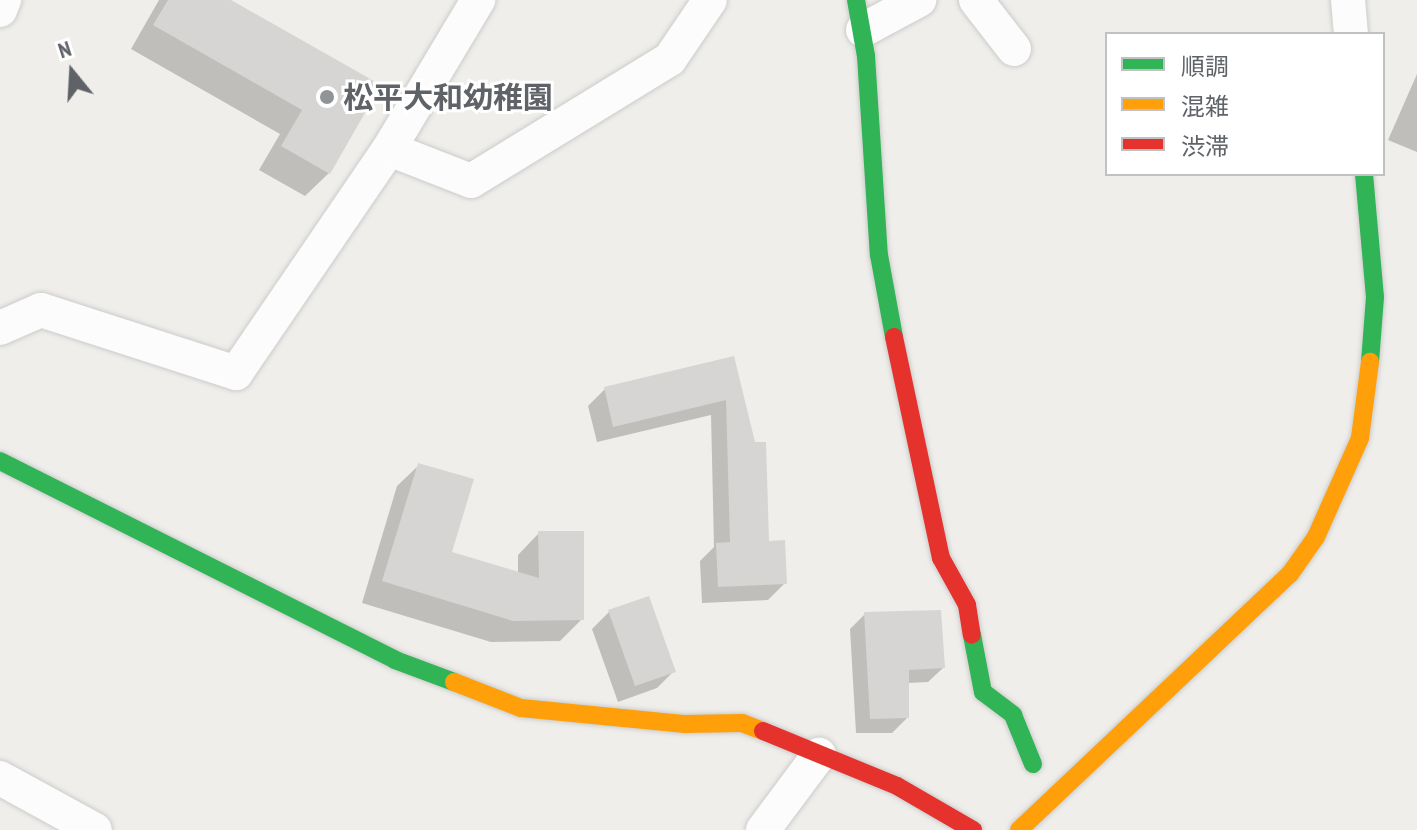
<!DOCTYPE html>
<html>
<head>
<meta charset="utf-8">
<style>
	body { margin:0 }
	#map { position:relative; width:1417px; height:830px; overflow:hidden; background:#efeeea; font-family:"PT Sans Narrow","Noto Sans JP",sans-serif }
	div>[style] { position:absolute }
	.shadow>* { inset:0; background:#0003 }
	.building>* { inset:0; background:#d6d5d3 }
	.roads { filter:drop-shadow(0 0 2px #cbcccc) drop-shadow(0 0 2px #cbcccc) }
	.street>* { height:34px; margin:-17px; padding:0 17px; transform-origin:17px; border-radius:17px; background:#fdfcfc }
	.fast>* { height:18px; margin:-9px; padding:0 9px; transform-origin:9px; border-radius:9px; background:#30b455 }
	.slow>* { height:18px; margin:-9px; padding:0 9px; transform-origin:9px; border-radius:9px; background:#ff9f0a }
	.jam>* { height:18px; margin:-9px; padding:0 9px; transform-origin:9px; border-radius:9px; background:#e5322d }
	.dots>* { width:22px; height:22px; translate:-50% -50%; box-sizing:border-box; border:4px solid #fff; border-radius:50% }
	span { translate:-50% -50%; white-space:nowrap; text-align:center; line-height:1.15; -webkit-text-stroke:6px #fff; paint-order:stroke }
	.poi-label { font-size:30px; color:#5f6368; font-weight:700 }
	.left { translate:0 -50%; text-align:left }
	.legend { position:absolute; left:1105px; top:32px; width:280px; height:144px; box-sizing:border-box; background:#fff; border:2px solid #bfc1c3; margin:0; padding:10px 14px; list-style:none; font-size:24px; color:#5f6368 }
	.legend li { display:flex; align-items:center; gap:16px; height:40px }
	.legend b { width:40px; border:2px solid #bfc1c3 }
	.north { position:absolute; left:32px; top:32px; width:80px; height:80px; -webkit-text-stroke:6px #fff; paint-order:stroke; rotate:342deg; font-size:22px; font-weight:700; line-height:32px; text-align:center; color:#5f6368 }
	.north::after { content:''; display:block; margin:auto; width:28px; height:36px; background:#5f6368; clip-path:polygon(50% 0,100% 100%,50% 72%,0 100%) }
</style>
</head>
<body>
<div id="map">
	<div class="shadow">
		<i style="clip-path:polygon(159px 0,227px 0,378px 86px,329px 173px,305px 196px,259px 170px,280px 134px,131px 49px)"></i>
		<i style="clip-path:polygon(1417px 74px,1417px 152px,1388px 140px)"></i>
		<i style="clip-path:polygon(732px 358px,767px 543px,785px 583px,768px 600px,702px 603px,700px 561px,714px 547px,711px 415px,597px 442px,588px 406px,605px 389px)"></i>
		<i style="clip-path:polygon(419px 465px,449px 553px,518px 574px,518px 555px,539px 533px,582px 619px,560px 641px,491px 642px,362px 603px,397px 486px)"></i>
		<i style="clip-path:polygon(609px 612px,673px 672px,657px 688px,618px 702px,592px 629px)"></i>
		<i style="clip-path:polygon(865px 614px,943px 668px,928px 682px,907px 683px,907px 718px,892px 733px,856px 733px,850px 629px)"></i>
	</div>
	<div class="building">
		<i style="clip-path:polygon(168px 0,231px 0,381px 85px,330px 174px,281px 146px,302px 110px,153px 25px)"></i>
		<i style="clip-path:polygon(734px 356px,755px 442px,766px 442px,769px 541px,785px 540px,787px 584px,718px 587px,716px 543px,730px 542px,726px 400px,613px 427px,604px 387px)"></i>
		<i style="clip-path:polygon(418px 463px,474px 479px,452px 552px,539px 578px,538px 531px,584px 531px,584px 620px,513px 621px,382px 581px)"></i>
		<i style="clip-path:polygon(649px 596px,676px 672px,635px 686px,608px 610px)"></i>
		<i style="clip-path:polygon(941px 610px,945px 668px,909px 670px,909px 718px,870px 719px,864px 612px)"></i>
	</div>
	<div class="roads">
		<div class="street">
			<i style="left:976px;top:0;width:62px;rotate:52.2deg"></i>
			<i style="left:1348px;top:0;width:34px;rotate:85deg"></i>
			<i style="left:0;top:10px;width:11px;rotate:-68deg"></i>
			<i style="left:863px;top:30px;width:64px;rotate:-28.2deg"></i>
			<i style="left:389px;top:149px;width:88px;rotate:21.3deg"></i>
			<i style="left:471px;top:181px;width:233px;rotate:-31.5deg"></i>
			<i style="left:670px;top:59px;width:71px;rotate:-55.9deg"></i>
			<i style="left:0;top:328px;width:45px;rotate:-23.7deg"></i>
			<i style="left:41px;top:310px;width:205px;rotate:17.9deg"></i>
			<i style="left:236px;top:373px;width:271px;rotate:-55.7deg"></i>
			<i style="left:389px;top:149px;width:174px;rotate:-59.1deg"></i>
			<i style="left:0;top:778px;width:108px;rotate:28.7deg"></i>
			<i style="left:763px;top:830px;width:94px;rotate:-53.3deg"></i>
		</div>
		<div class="fast">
			<i style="left:856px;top:0;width:57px;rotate:79.9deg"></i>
			<i style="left:866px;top:56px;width:199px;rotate:86.3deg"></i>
			<i style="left:879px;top:255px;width:83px;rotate:79.6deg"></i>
			<i style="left:1364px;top:174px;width:123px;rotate:84.9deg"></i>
			<i style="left:1375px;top:297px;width:65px;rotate:94.4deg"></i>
			<i style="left:0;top:461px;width:442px;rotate:26.7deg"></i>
			<i style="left:395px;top:660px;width:63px;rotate:20.4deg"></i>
			<i style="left:972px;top:635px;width:58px;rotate:79.1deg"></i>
			<i style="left:983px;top:692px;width:38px;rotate:37deg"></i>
			<i style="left:1013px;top:715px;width:53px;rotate:67.8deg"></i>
		</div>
		<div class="slow">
			<i style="left:454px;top:682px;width:72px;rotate:21.2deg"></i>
			<i style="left:521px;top:708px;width:165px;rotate:5.6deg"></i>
			<i style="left:685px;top:724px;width:57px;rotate:-1deg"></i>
			<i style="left:742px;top:723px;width:22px;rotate:21deg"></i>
			<i style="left:1019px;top:830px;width:373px;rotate:-43.4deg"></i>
			<i style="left:1290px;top:574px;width:45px;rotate:-54.9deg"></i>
			<i style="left:1316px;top:537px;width:108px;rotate:-66deg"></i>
			<i style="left:1360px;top:438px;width:77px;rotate:-82.5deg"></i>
		</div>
		<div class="jam">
			<i style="left:894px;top:337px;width:226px;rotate:78deg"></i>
			<i style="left:941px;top:558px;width:54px;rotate:61deg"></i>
			<i style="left:967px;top:605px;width:30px;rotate:81deg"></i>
			<i style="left:763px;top:731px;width:145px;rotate:22.3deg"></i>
			<i style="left:897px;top:786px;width:88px;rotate:30.1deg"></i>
		</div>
	</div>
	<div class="dots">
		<i style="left:327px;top:97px;background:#919496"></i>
	</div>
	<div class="poi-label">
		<span class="left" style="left:343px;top:97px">松平大和幼稚園</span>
	</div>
	<ul class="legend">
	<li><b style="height:10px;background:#30b455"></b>順調</li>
	<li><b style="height:10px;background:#ff9f0a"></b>混雑</li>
	<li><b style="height:10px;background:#e5322d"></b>渋滞</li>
	</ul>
	<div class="north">N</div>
</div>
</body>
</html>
